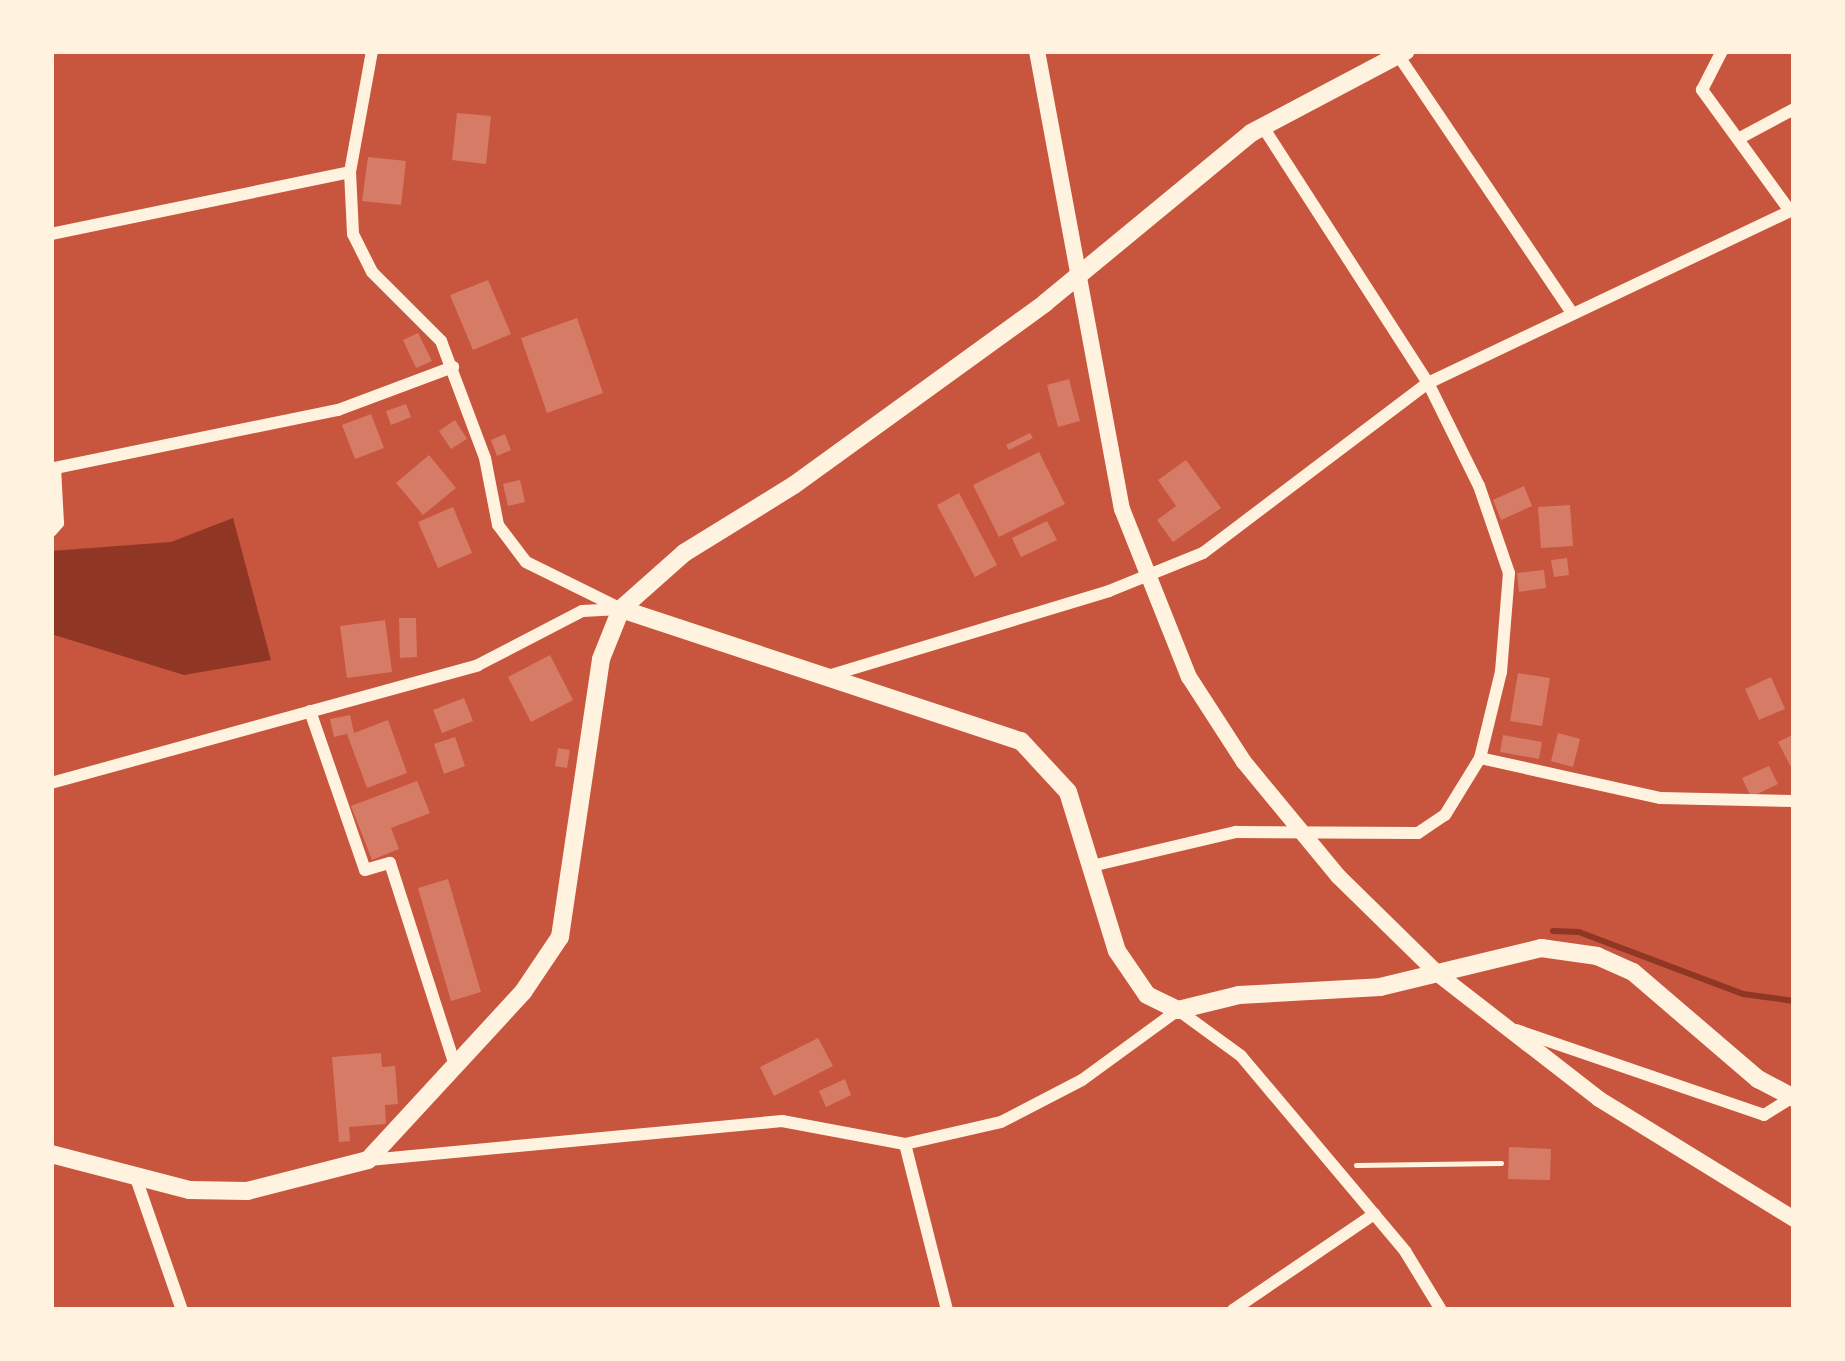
<!DOCTYPE html>
<html>
<head>
<meta charset="utf-8">
<style>
	body { margin:0 }
	#map { position:relative; width:1845px; height:1361px; overflow:hidden; background:#c8553d; font-family:Overpass,sans-serif }
	div>[style] { position:absolute }
	.water>* { inset:0; background:#8f3625 }
	.stream>* { height:6px; margin:-3px; padding:0 3px; transform-origin:3px; border-radius:3px; background:#8f3625 }
	.building>* { inset:0; background:#d67c66 }
	.path>* { height:4.5px; margin:-2.25px; padding:0 2.25px; transform-origin:2.25px; border-radius:2.25px; background:#fff3e0 }
	.minor>* { height:12px; margin:-6px; padding:0 6px; transform-origin:6px; border-radius:6px; background:#fff3e0 }
	.tertiary>* { height:16px; margin:-8px; padding:0 8px; transform-origin:8px; border-radius:8px; background:#fff3e0 }
	.secondary>* { height:18px; margin:-9px; padding:0 9px; transform-origin:9px; border-radius:9px; background:#fff3e0 }
	span { translate:-50% -50%; white-space:nowrap; text-align:center; line-height:1.15; -webkit-text-stroke:12px #fff3e0; paint-order:stroke }
	.frame { position:absolute; inset:0; border:54px solid #fff3e0; pointer-events:none }
</style>
</head>
<body>
<div id="map">
	<div class="water">
		<i style="clip-path:polygon(233px 518px,271px 660px,184px 675px,51px 634px,51px 551px,171px 542px)"></i>
	</div>
	<div class="stream">
		<i style="left:1553px;top:931px;width:26px;rotate:2deg"></i>
		<i style="left:1579px;top:932px;width:175px;rotate:20.7deg"></i>
		<i style="left:1743px;top:994px;width:51px;rotate:7.8deg"></i>
	</div>
	<div class="building">
		<i style="clip-path:polygon(457px 113px,491px 116px,486px 164px,452px 160px)"></i>
		<i style="clip-path:polygon(368px 157px,406px 161px,401px 205px,362px 201px)"></i>
		<i style="clip-path:polygon(488px 280px,511px 334px,473px 350px,450px 295px)"></i>
		<i style="clip-path:polygon(577px 318px,603px 393px,547px 413px,521px 338px)"></i>
		<i style="clip-path:polygon(418px 333px,432px 361px,416px 368px,403px 340px)"></i>
		<i style="clip-path:polygon(1069px 379px,1080px 421px,1058px 427px,1047px 385px)"></i>
		<i style="clip-path:polygon(406px 404px,411px 417px,391px 425px,386px 411px)"></i>
		<i style="clip-path:polygon(371px 414px,384px 448px,355px 459px,342px 425px)"></i>
		<i style="clip-path:polygon(455px 420px,467px 439px,451px 449px,439px 431px)"></i>
		<i style="clip-path:polygon(1030px 433px,1033px 438px,1009px 450px,1006px 445px)"></i>
		<i style="clip-path:polygon(505px 434px,511px 450px,497px 456px,491px 440px)"></i>
		<i style="clip-path:polygon(1039px 452px,1065px 504px,999px 537px,973px 485px)"></i>
		<i style="clip-path:polygon(429px 455px,456px 488px,423px 515px,396px 483px)"></i>
		<i style="clip-path:polygon(1186px 460px,1221px 508px,1173px 542px,1157px 520px,1176px 506px,1158px 480px)"></i>
		<i style="clip-path:polygon(520px 480px,525px 502px,508px 506px,503px 484px)"></i>
		<i style="clip-path:polygon(1524px 486px,1532px 506px,1501px 520px,1493px 500px)"></i>
		<i style="clip-path:polygon(959px 493px,997px 565px,975px 577px,937px 505px)"></i>
		<i style="clip-path:polygon(1570px 505px,1573px 546px,1541px 548px,1538px 507px)"></i>
		<i style="clip-path:polygon(453px 507px,472px 553px,438px 568px,418px 522px)"></i>
		<i style="clip-path:polygon(1047px 521px,1057px 540px,1021px 557px,1012px 538px)"></i>
		<i style="clip-path:polygon(1567px 558px,1569px 575px,1554px 577px,1551px 560px)"></i>
		<i style="clip-path:polygon(1544px 570px,1546px 588px,1519px 592px,1517px 573px)"></i>
		<i style="clip-path:polygon(399px 618px,416px 618px,417px 657px,400px 658px)"></i>
		<i style="clip-path:polygon(385px 620px,392px 672px,347px 678px,340px 626px)"></i>
		<i style="clip-path:polygon(550px 655px,573px 700px,531px 722px,508px 677px)"></i>
		<i style="clip-path:polygon(1518px 673px,1550px 678px,1542px 726px,1510px 721px)"></i>
		<i style="clip-path:polygon(1771px 677px,1785px 709px,1759px 720px,1745px 689px)"></i>
		<i style="clip-path:polygon(464px 698px,473px 721px,442px 733px,433px 710px)"></i>
		<i style="clip-path:polygon(350px 715px,354px 733px,388px 720px,407px 773px,367px 788px,347px 734px,334px 737px,330px 719px)"></i>
		<i style="clip-path:polygon(1558px 733px,1580px 739px,1573px 767px,1551px 761px)"></i>
		<i style="clip-path:polygon(1794px 734px,1794px 773px,1778px 742px)"></i>
		<i style="clip-path:polygon(1503px 735px,1542px 742px,1539px 759px,1500px 752px)"></i>
		<i style="clip-path:polygon(455px 737px,465px 766px,444px 774px,434px 744px)"></i>
		<i style="clip-path:polygon(558px 748px,570px 750px,567px 768px,555px 766px)"></i>
		<i style="clip-path:polygon(1769px 766px,1778px 784px,1751px 797px,1742px 778px)"></i>
		<i style="clip-path:polygon(417px 781px,430px 813px,391px 828px,399px 849px,372px 860px,351px 806px)"></i>
		<i style="clip-path:polygon(448px 879px,481px 992px,451px 1001px,418px 888px)"></i>
		<i style="clip-path:polygon(818px 1038px,833px 1066px,774px 1096px,760px 1067px)"></i>
		<i style="clip-path:polygon(381px 1053px,382px 1067px,395px 1066px,398px 1104px,385px 1105px,386px 1124px,349px 1127px,350px 1141px,339px 1142px,332px 1057px)"></i>
		<i style="clip-path:polygon(845px 1079px,851px 1095px,826px 1107px,819px 1091px)"></i>
		<i style="clip-path:polygon(1509px 1147px,1551px 1149px,1550px 1180px,1508px 1179px)"></i>
	</div>
	<div class="path">
		<i style="left:1356px;top:1165px;width:145px;rotate:-0.8deg"></i>
	</div>
	<div class="minor">
		<i style="left:372px;top:51px;width:123px;rotate:100.3deg"></i>
		<i style="left:350px;top:172px;width:62px;rotate:87.2deg"></i>
		<i style="left:353px;top:234px;width:42px;rotate:63.4deg"></i>
		<i style="left:372px;top:272px;width:98px;rotate:45deg"></i>
		<i style="left:441px;top:341px;width:125px;rotate:69.4deg"></i>
		<i style="left:485px;top:458px;width:68px;rotate:79deg"></i>
		<i style="left:498px;top:525px;width:46px;rotate:52.9deg"></i>
		<i style="left:526px;top:562px;width:106px;rotate:26.3deg"></i>
		<i style="left:1398px;top:55px;width:308px;rotate:56deg"></i>
		<i style="left:1738px;top:139px;width:64px;rotate:-28.2deg"></i>
		<i style="left:51px;top:234px;width:305px;rotate:-11.7deg"></i>
		<i style="left:51px;top:531px;width:11px;rotate:-49deg"></i>
		<i style="left:58px;top:523px;width:55px;rotate:-93.1deg"></i>
		<i style="left:55px;top:468px;width:289px;rotate:-11.6deg"></i>
		<i style="left:338px;top:410px;width:123px;rotate:-20.5deg"></i>
		<i style="left:828px;top:676px;width:294px;rotate:-16.8deg"></i>
		<i style="left:1109px;top:591px;width:101px;rotate:-22deg"></i>
		<i style="left:1203px;top:553px;width:282px;rotate:-37.1deg"></i>
		<i style="left:1428px;top:383px;width:401px;rotate:-25.4deg"></i>
		<i style="left:1790px;top:211px;width:150px;rotate:-126deg"></i>
		<i style="left:1702px;top:90px;width:44px;rotate:-62.9deg"></i>
		<i style="left:310px;top:711px;width:168px;rotate:70.9deg"></i>
		<i style="left:365px;top:870px;width:26px;rotate:-16deg"></i>
		<i style="left:390px;top:863px;width:213px;rotate:72.2deg"></i>
		<i style="left:1480px;top:758px;width:185px;rotate:12.5deg"></i>
		<i style="left:1661px;top:798px;width:133px;rotate:1.3deg"></i>
		<i style="left:51px;top:783px;width:443px;rotate:-15.4deg"></i>
		<i style="left:478px;top:665px;width:117px;rotate:-27.4deg"></i>
		<i style="left:582px;top:611px;width:38px;rotate:-3deg"></i>
		<i style="left:1096px;top:865px;width:144px;rotate:-13.3deg"></i>
		<i style="left:1236px;top:832px;width:182px;rotate:0.3deg"></i>
		<i style="left:1418px;top:833px;width:32px;rotate:-34deg"></i>
		<i style="left:1445px;top:815px;width:67px;rotate:-58.4deg"></i>
		<i style="left:1480px;top:758px;width:89px;rotate:-76.3deg"></i>
		<i style="left:1501px;top:672px;width:99px;rotate:-85.4deg"></i>
		<i style="left:1509px;top:573px;width:92px;rotate:-109deg"></i>
		<i style="left:1479px;top:486px;width:115px;rotate:-116.3deg"></i>
		<i style="left:1428px;top:383px;width:307px;rotate:-122.8deg"></i>
		<i style="left:1516px;top:1030px;width:262px;rotate:18.9deg"></i>
		<i style="left:1764px;top:1115px;width:34px;rotate:-32deg"></i>
		<i style="left:905px;top:1144px;width:171px;rotate:75.8deg"></i>
		<i style="left:369px;top:1160px;width:415px;rotate:-5.4deg"></i>
		<i style="left:782px;top:1121px;width:125px;rotate:10.6deg"></i>
		<i style="left:905px;top:1144px;width:98px;rotate:-12.9deg"></i>
		<i style="left:1001px;top:1122px;width:91px;rotate:-27.4deg"></i>
		<i style="left:1082px;top:1080px;width:119px;rotate:-36.1deg"></i>
		<i style="left:1178px;top:1010px;width:78px;rotate:36.1deg"></i>
		<i style="left:1241px;top:1056px;width:255px;rotate:49.9deg"></i>
		<i style="left:1405px;top:1251px;width:69px;rotate:58.6deg"></i>
		<i style="left:137px;top:1181px;width:137px;rotate:70.8deg"></i>
		<i style="left:1233px;top:1310px;width:171px;rotate:-34.2deg"></i>
	</div>
	<div class="tertiary">
		<i style="left:1037px;top:51px;width:466px;rotate:79.5deg"></i>
		<i style="left:1122px;top:509px;width:181px;rotate:68.3deg"></i>
		<i style="left:1189px;top:677px;width:101px;rotate:57.1deg"></i>
		<i style="left:1244px;top:762px;width:148px;rotate:50.5deg"></i>
		<i style="left:1338px;top:876px;width:140px;rotate:44.4deg"></i>
		<i style="left:1438px;top:974px;width:204px;rotate:37.8deg"></i>
		<i style="left:1599px;top:1099px;width:229px;rotate:31.6deg"></i>
	</div>
	<div class="secondary">
		<i style="left:621px;top:609px;width:421px;rotate:18.3deg"></i>
		<i style="left:1021px;top:741px;width:69px;rotate:47.3deg"></i>
		<i style="left:1068px;top:792px;width:166px;rotate:72.9deg"></i>
		<i style="left:1117px;top:951px;width:53px;rotate:55.7deg"></i>
		<i style="left:1147px;top:995px;width:34px;rotate:26deg"></i>
		<i style="left:1178px;top:1010px;width:63px;rotate:-13.8deg"></i>
		<i style="left:1239px;top:995px;width:141px;rotate:-3.2deg"></i>
		<i style="left:1380px;top:987px;width:166px;rotate:-13.6deg"></i>
		<i style="left:1541px;top:948px;width:57px;rotate:8.1deg"></i>
		<i style="left:1597px;top:956px;width:39px;rotate:24deg"></i>
		<i style="left:1633px;top:972px;width:165px;rotate:40.6deg"></i>
		<i style="left:1758px;top:1079px;width:41px;rotate:27.8deg"></i>
		<i style="left:51px;top:1154px;width:143px;rotate:14.6deg"></i>
		<i style="left:189px;top:1190px;width:58px;rotate:1deg"></i>
		<i style="left:247px;top:1191px;width:125px;rotate:-14.4deg"></i>
		<i style="left:368px;top:1160px;width:229px;rotate:-47.3deg"></i>
		<i style="left:523px;top:992px;width:66px;rotate:-56.1deg"></i>
		<i style="left:560px;top:937px;width:281px;rotate:-81.6deg"></i>
		<i style="left:601px;top:659px;width:54px;rotate:-68.2deg"></i>
		<i style="left:621px;top:609px;width:84px;rotate:-41.6deg"></i>
		<i style="left:684px;top:553px;width:129px;rotate:-31.7deg"></i>
		<i style="left:794px;top:485px;width:310px;rotate:-35.9deg"></i>
		<i style="left:1045px;top:303px;width:267px;rotate:-39.5deg"></i>
		<i style="left:1251px;top:133px;width:175px;rotate:-27.9deg"></i>
	</div>
	<div class="frame"></div>
</div>
</body>
</html>
